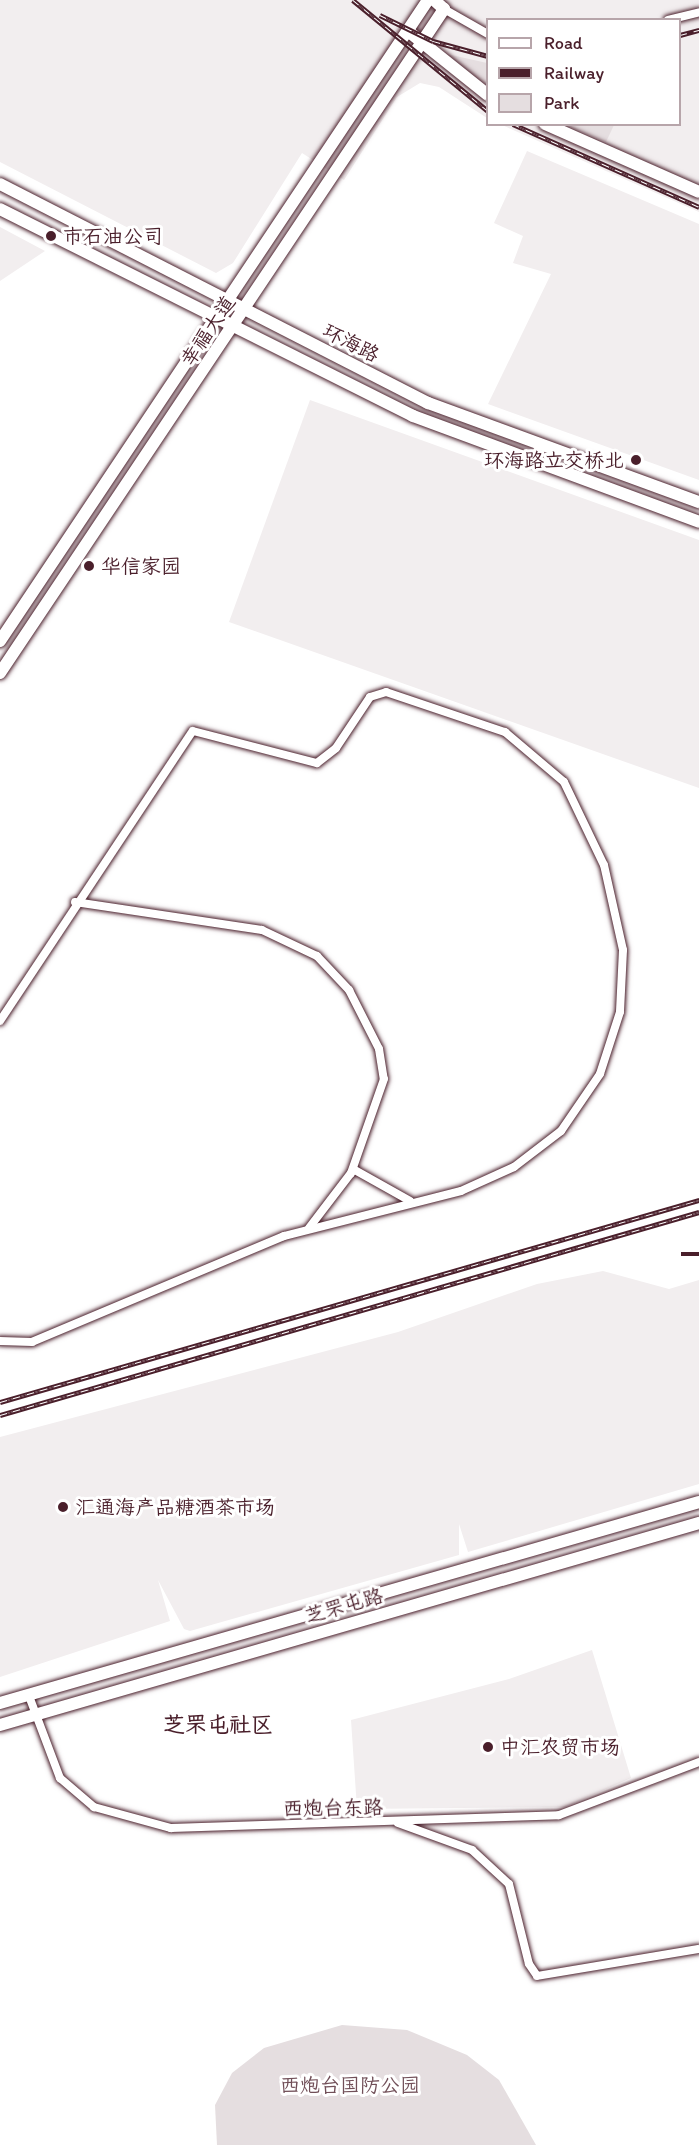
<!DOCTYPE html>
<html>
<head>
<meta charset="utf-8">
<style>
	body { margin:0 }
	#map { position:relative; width:699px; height:2145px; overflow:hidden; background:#fff; font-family:Itim,"LXGW WenKai TC",sans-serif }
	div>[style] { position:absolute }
	.built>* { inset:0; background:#f2eeef }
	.green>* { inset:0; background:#e5dee0 }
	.roads { filter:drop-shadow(0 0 2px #4a1f2b) drop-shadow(0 0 2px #4a1f2b) }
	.street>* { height:8px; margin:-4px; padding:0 4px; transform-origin:4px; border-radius:4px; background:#fff }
	.secondary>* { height:12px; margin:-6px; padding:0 6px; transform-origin:6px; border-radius:6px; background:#fff }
	.rail>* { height:4.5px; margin-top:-2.25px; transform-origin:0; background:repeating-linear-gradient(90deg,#fff 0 7px,#4a1f2b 0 14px); box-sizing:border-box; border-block:2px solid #4a1f2b }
	.dots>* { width:16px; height:16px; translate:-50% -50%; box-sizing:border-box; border:3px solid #fff; border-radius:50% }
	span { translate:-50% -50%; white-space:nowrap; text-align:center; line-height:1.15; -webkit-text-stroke:6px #fff; paint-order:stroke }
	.poi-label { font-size:20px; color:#4a1f2b }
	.left { translate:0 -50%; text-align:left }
	.right { translate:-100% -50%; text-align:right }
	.street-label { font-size:20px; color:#4a1f2b }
	.park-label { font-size:20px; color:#714f58 }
	.quarter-label { font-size:22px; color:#4a1f2b; font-weight:700 }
	.legend { position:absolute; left:486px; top:18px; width:195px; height:108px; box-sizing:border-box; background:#fff; border:2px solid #b7a5aa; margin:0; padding:8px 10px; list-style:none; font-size:18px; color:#4a1f2b }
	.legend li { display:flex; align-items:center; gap:12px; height:30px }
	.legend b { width:30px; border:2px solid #b7a5aa }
</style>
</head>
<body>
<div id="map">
	<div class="built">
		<i style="clip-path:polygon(0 0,699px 0,699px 212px,502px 125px,680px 124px,680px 20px,488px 20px,487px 118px,439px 87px,420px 83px,397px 97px,344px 180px,302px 153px,233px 263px,216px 273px,0 162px)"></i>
		<i style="clip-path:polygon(527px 151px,699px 224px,699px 480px,488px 404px,551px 274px,513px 263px,523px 236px,494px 223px)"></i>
		<i style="clip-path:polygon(0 227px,45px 251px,0 281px)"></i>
		<i style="clip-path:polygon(310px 400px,699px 540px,699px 788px,229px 622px)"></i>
		<i style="clip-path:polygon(603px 1271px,669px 1289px,699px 1280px,699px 1484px,468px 1552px,459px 1524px,459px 1555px,190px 1631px,184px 1629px,158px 1580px,170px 1621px,0 1677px,0 1437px,398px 1332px,537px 1284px)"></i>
		<i style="clip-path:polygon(592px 1650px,631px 1778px,565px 1807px,357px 1809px,351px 1720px,509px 1679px)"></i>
	</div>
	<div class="green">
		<i style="clip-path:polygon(447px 54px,487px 63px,487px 86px,452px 61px)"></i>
		<i style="clip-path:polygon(566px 125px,614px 125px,606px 142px)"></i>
		<i style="clip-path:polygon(342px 2025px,407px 2030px,467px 2055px,499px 2080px,536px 2145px,217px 2145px,215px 2105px,232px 2073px,264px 2048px)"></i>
	</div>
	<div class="roads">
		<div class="street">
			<i style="left:444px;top:9px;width:51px;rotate:29.6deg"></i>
			<i style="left:668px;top:20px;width:32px;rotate:-14deg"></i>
			<i style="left:75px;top:902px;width:189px;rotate:8.5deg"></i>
			<i style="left:262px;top:930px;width:61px;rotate:25.3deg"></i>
			<i style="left:317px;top:956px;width:47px;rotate:46.7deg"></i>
			<i style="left:349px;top:990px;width:66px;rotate:63deg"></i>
			<i style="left:379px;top:1049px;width:30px;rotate:81deg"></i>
			<i style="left:384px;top:1079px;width:100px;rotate:109.3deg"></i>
			<i style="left:351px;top:1173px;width:69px;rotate:127.4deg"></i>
			<i style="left:0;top:1021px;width:348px;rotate:-56.4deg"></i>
			<i style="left:193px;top:731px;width:128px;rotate:14.5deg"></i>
			<i style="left:317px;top:763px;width:24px;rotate:-38deg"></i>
			<i style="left:336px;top:748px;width:61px;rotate:-56.3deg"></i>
			<i style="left:370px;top:697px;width:17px;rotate:-17deg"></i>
			<i style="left:386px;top:692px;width:126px;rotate:18.6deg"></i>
			<i style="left:505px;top:732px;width:77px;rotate:40.3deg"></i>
			<i style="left:564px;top:782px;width:92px;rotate:64.3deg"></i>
			<i style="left:604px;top:865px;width:87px;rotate:77.4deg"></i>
			<i style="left:623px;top:950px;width:62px;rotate:92.8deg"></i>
			<i style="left:620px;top:1012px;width:65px;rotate:107.9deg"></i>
			<i style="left:600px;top:1074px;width:69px;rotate:124.4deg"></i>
			<i style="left:561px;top:1131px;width:59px;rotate:142.5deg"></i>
			<i style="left:514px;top:1167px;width:58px;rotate:155.6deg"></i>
			<i style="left:461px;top:1191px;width:183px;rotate:165.7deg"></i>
			<i style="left:284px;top:1236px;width:273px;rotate:157.2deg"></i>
			<i style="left:32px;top:1342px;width:32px;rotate:-178deg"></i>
			<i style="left:353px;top:1169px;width:65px;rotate:29.3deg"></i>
			<i style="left:29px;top:1696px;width:88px;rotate:69.3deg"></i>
			<i style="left:60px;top:1778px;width:45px;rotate:40.5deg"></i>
			<i style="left:94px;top:1807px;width:80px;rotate:15.3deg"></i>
			<i style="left:171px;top:1828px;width:388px;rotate:-1.9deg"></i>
			<i style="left:559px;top:1815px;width:150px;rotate:-20.7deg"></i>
			<i style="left:398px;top:1823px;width:79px;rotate:20deg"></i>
			<i style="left:472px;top:1850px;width:50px;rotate:42.6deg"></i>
			<i style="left:509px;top:1884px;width:82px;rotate:76deg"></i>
			<i style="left:529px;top:1964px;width:14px;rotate:56deg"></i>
			<i style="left:537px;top:1976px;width:164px;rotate:-9.5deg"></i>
		</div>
		<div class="secondary">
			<i style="left:408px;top:31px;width:102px;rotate:38.7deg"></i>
			<i style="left:545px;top:124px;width:168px;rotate:23.8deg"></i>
			<i style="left:0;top:184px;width:481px;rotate:27.1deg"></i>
			<i style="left:428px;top:403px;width:289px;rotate:20.1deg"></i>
			<i style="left:0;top:209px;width:462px;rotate:26.6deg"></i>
			<i style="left:413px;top:416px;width:305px;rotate:20.3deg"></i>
			<i style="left:0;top:641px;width:771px;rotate:-56.27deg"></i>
			<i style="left:0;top:673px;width:799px;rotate:-56.23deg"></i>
			<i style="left:444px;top:9px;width:13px;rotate:-138deg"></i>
			<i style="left:0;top:1703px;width:727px;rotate:-16.04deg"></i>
			<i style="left:0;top:1725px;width:728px;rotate:-16.12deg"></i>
		</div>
	</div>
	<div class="rail">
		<i style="left:353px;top:0;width:175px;rotate:39.4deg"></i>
		<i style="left:380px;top:15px;width:59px;rotate:26.1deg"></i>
		<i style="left:433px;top:41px;width:57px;rotate:15.3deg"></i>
		<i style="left:680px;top:35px;width:20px;rotate:-15deg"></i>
		<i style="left:513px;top:124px;width:204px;rotate:24deg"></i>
		<i style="left:681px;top:1254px;width:18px"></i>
		<i style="left:0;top:1402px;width:728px;rotate:-16.12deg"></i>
		<i style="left:0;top:1415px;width:728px;rotate:-16.19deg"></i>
	</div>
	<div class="dots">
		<i style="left:51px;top:236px;background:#4a1f2b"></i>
		<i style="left:636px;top:460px;background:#4a1f2b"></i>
		<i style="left:89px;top:566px;background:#4a1f2b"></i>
		<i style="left:63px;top:1507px;background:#4a1f2b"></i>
		<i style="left:488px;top:1747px;background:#4a1f2b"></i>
	</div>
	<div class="poi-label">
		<span class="left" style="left:63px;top:236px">市石油公司</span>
		<span class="right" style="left:624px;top:460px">环海路立交桥北</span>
		<span class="left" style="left:101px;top:566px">华信家园</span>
		<span class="left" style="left:75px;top:1507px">汇通海产品糖酒茶市场</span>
		<span class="left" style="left:500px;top:1747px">中汇农贸市场</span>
	</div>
	<div class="street-label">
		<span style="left:208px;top:331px;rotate:-56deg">幸福大道</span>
		<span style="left:351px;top:343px;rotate:27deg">环海路</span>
		<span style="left:344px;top:1606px;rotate:-16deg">芝罘屯路</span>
		<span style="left:333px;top:1808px;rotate:-1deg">西炮台东路</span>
	</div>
	<div class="park-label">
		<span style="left:350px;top:2085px">西炮台国防公园</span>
	</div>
	<div class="quarter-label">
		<span style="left:218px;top:1725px">芝罘屯社区</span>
	</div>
	<ul class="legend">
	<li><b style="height:8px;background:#fff"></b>Road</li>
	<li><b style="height:8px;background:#4a1f2b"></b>Railway</li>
	<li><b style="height:16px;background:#e5dee0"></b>Park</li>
	</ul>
</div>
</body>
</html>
